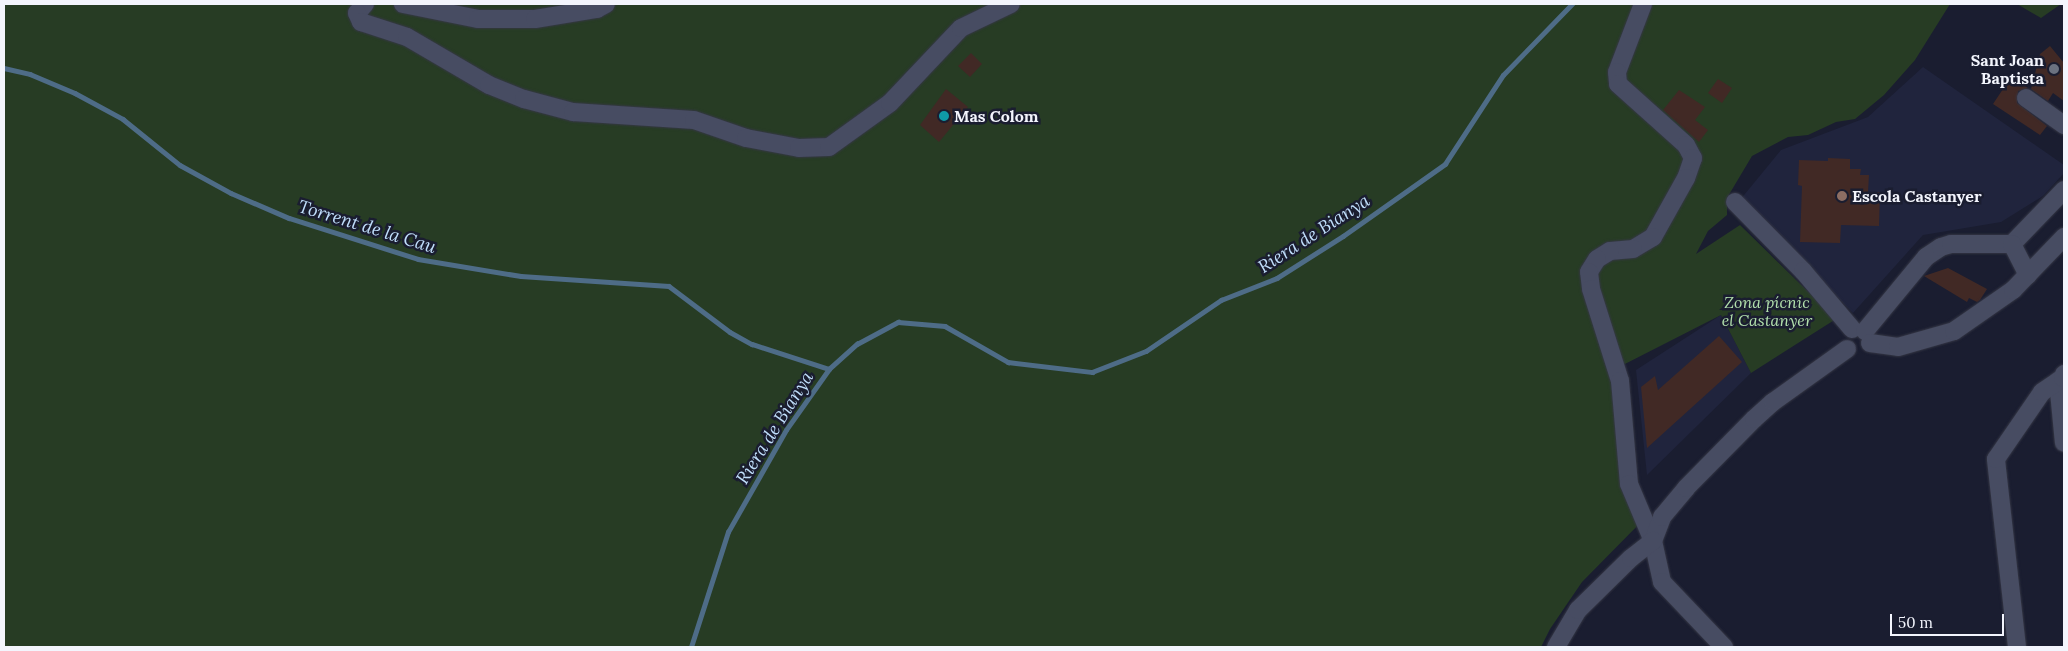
<!DOCTYPE html>
<html>
<head>
<meta charset="utf-8">
<style>
	body { margin:0 }
	#map { position:relative; width:2068px; height:651px; overflow:hidden; background:#1a1d30; font-family:Lora,serif }
	div>[style] { position:absolute }
	.built>* { inset:0; background:#20243d }
	.green>* { inset:0; background:#273c24 }
	.stream>* { height:4.5px; margin:-2.25px; padding:0 2.25px; transform-origin:2.25px; border-radius:2.25px; background:#4e6c87 }
	.building>* { inset:0; background:#412925 }
	.roads { filter:drop-shadow(0 0 1px #353745) drop-shadow(0 0 1px #353745) }
	.minor>* { height:18px; margin:-9px; padding:0 9px; transform-origin:9px; border-radius:9px; background:#474c62 }
	.dots>* { width:14px; height:14px; translate:-50% -50%; box-sizing:border-box; border:2px solid #1a1d30; border-radius:50% }
	span { translate:-50% -50%; white-space:nowrap; text-align:center; line-height:1.15; -webkit-text-stroke:5px #1a1d30; paint-order:stroke }
	.poi-label { font-size:16px; color:#f3f5fd; font-weight:700 }
	.right { translate:-100% -50%; text-align:right }
	.left { translate:0 -50%; text-align:left }
	.park-label { font-size:16px; color:#b2e0ac; font-style:italic }
	.water-label { font-size:18px; color:#c0defb; font-style:italic }
	.frame { position:absolute; inset:0; border:5px solid #f3f5fd; pointer-events:none }
	.scale { position:absolute; left:1890px; top:614px; width:114px; height:22px; box-sizing:border-box; border:2px solid #f3f5fd; border-top:0; padding-left:6px; font-size:15px; line-height:18px; white-space:nowrap; color:#f3f5fd; -webkit-text-stroke:4px #1a1d30; paint-order:stroke }
</style>
</head>
<body>
<div id="map">
	<div class="built">
		<i style="clip-path:polygon(1923px 67px,2064px 165px,2064px 173px,2043px 196px,2001px 222px,1923px 235px,1853px 313px,1740px 200px,1781px 150px,1868px 117px)"></i>
		<i style="clip-path:polygon(1721px 315px,1751px 373px,1647px 475px,1636px 370px)"></i>
	</div>
	<div class="green">
		<i style="clip-path:polygon(4px 4px,1950px 4px,1915px 60px,1884px 95px,1855px 119px,1836px 122px,1808px 135px,1788px 137px,1752px 156px,1727px 198px,1727px 215px,1708px 231px,1696px 254px,1740px 225px,1836px 319px,1751px 373px,1721px 315px,1621px 366px,1634px 471px,1649px 514px,1582px 582px,1550px 629px,1541px 647px,4px 647px)"></i>
		<i style="clip-path:polygon(2017px 4px,2061px 4px,2041px 18px)"></i>
	</div>
	<div class="stream">
		<i style="left:4px;top:68px;width:27px;rotate:13deg"></i>
		<i style="left:30px;top:74px;width:49px;rotate:22.9deg"></i>
		<i style="left:75px;top:93px;width:55px;rotate:28.4deg"></i>
		<i style="left:123px;top:119px;width:73px;rotate:38.9deg"></i>
		<i style="left:180px;top:165px;width:58px;rotate:28.8deg"></i>
		<i style="left:231px;top:193px;width:63px;rotate:23.3deg"></i>
		<i style="left:289px;top:218px;width:135px;rotate:17.6deg"></i>
		<i style="left:418px;top:259px;width:104px;rotate:9.4deg"></i>
		<i style="left:521px;top:276px;width:148px;rotate:3.9deg"></i>
		<i style="left:669px;top:286px;width:76px;rotate:37deg"></i>
		<i style="left:730px;top:332px;width:25px;rotate:29deg"></i>
		<i style="left:752px;top:344px;width:81px;rotate:18deg"></i>
		<i style="left:691px;top:647px;width:121px;rotate:-72.2deg"></i>
		<i style="left:728px;top:532px;width:117px;rotate:-60.4deg"></i>
		<i style="left:786px;top:430px;width:75px;rotate:-54.8deg"></i>
		<i style="left:829px;top:369px;width:38px;rotate:-42deg"></i>
		<i style="left:857px;top:344px;width:47px;rotate:-28.2deg"></i>
		<i style="left:898px;top:322px;width:47px;rotate:4.9deg"></i>
		<i style="left:945px;top:326px;width:73px;rotate:29.7deg"></i>
		<i style="left:1008px;top:362px;width:85px;rotate:6.8deg"></i>
		<i style="left:1092px;top:372px;width:58px;rotate:-21.3deg"></i>
		<i style="left:1146px;top:351px;width:91px;rotate:-34.2deg"></i>
		<i style="left:1221px;top:300px;width:60px;rotate:-21.4deg"></i>
		<i style="left:1277px;top:278px;width:78px;rotate:-32.5deg"></i>
		<i style="left:1343px;top:236px;width:125px;rotate:-35.2deg"></i>
		<i style="left:1445px;top:164px;width:106px;rotate:-56.9deg"></i>
		<i style="left:1503px;top:75px;width:99px;rotate:-45.8deg"></i>
	</div>
	<div class="building">
		<i style="clip-path:polygon(2050px 46px,2064px 63px,2064px 101px,2053px 93px,2048px 101px,2031px 89px,2040px 54px)"></i>
		<i style="clip-path:polygon(971px 53px,982px 64px,970px 77px,958px 66px)"></i>
		<i style="clip-path:polygon(2011px 77px,2028px 88px,2018px 91px,2017px 103px,2047px 126px,2040px 135px,1993px 104px)"></i>
		<i style="clip-path:polygon(1718px 79px,1732px 88px,1722px 103px,1708px 93px)"></i>
		<i style="clip-path:polygon(946px 89px,968px 107px,939px 142px,920px 125px)"></i>
		<i style="clip-path:polygon(1679px 90px,1705px 107px,1695px 120px,1708px 130px,1699px 142px,1663px 110px)"></i>
		<i style="clip-path:polygon(1828px 158px,1850px 159px,1850px 169px,1861px 169px,1860px 175px,1869px 175px,1868px 192px,1880px 192px,1879px 226px,1841px 225px,1840px 243px,1800px 242px,1802px 186px,1798px 185px,1799px 160px,1828px 161px)"></i>
		<i style="clip-path:polygon(1948px 268px,1987px 289px,1980px 300px,1977px 302px,1969px 298px,1967px 302px,1924px 276px)"></i>
		<i style="clip-path:polygon(1719px 336px,1742px 362px,1647px 448px,1641px 387px,1655px 376px,1658px 390px)"></i>
	</div>
	<div class="roads">
		<div class="minor">
			<i style="left:365px;top:4px;width:12px;rotate:132deg"></i>
			<i style="left:357px;top:13px;width:10px;rotate:66deg"></i>
			<i style="left:361px;top:22px;width:48px;rotate:18.1deg"></i>
			<i style="left:407px;top:37px;width:95px;rotate:30.3deg"></i>
			<i style="left:489px;top:85px;width:38px;rotate:22deg"></i>
			<i style="left:524px;top:99px;width:51px;rotate:14.9deg"></i>
			<i style="left:573px;top:112px;width:121px;rotate:3.8deg"></i>
			<i style="left:694px;top:120px;width:55px;rotate:19.1deg"></i>
			<i style="left:746px;top:138px;width:54px;rotate:10.7deg"></i>
			<i style="left:799px;top:148px;width:30px;rotate:-2deg"></i>
			<i style="left:829px;top:147px;width:75px;rotate:-35.8deg"></i>
			<i style="left:890px;top:103px;width:103px;rotate:-46.6deg"></i>
			<i style="left:961px;top:28px;width:55px;rotate:-25.6deg"></i>
			<i style="left:403px;top:4px;width:76px;rotate:11.3deg"></i>
			<i style="left:478px;top:19px;width:57px"></i>
			<i style="left:535px;top:19px;width:63px;rotate:-9.2deg"></i>
			<i style="left:597px;top:9px;width:10px;rotate:-29deg"></i>
			<i style="left:1643px;top:4px;width:73px;rotate:110.9deg"></i>
			<i style="left:1617px;top:72px;width:12px;rotate:85deg"></i>
			<i style="left:1618px;top:84px;width:91px;rotate:41.9deg"></i>
			<i style="left:1686px;top:145px;width:15px;rotate:62deg"></i>
			<i style="left:1693px;top:158px;width:21px;rotate:109deg"></i>
			<i style="left:1686px;top:178px;width:68px;rotate:119.2deg"></i>
			<i style="left:1653px;top:237px;width:23px;rotate:149deg"></i>
			<i style="left:1633px;top:249px;width:23px;rotate:175deg"></i>
			<i style="left:1610px;top:251px;width:15px;rotate:148deg"></i>
			<i style="left:1597px;top:259px;width:15px;rotate:122deg"></i>
			<i style="left:1589px;top:272px;width:17px;rotate:83deg"></i>
			<i style="left:1591px;top:289px;width:96px;rotate:72.5deg"></i>
			<i style="left:1620px;top:381px;width:103px;rotate:85deg"></i>
			<i style="left:1629px;top:484px;width:62px;rotate:67.2deg"></i>
			<i style="left:1653px;top:541px;width:42px;rotate:77.6deg"></i>
			<i style="left:1662px;top:582px;width:90px;rotate:46.4deg"></i>
			<i style="left:2026px;top:98px;width:47px;rotate:35.4deg"></i>
			<i style="left:1735px;top:202px;width:97px;rotate:45.4deg"></i>
			<i style="left:1803px;top:271px;width:76px;rotate:49.8deg"></i>
			<i style="left:2012px;top:244px;width:75px;rotate:-46.1deg"></i>
			<i style="left:1865px;top:331px;width:96px;rotate:-50.5deg"></i>
			<i style="left:1926px;top:257px;width:18px;rotate:-34deg"></i>
			<i style="left:1941px;top:247px;width:10px;rotate:-17deg"></i>
			<i style="left:1951px;top:244px;width:61px"></i>
			<i style="left:2012px;top:244px;width:35px;rotate:63deg"></i>
			<i style="left:1870px;top:343px;width:28px;rotate:8deg"></i>
			<i style="left:1898px;top:347px;width:58px;rotate:-15.9deg"></i>
			<i style="left:1954px;top:331px;width:72px;rotate:-34.8deg"></i>
			<i style="left:2013px;top:290px;width:74px;rotate:-46.1deg"></i>
			<i style="left:2058px;top:381px;width:62px;rotate:84.5deg"></i>
			<i style="left:1653px;top:541px;width:26px;rotate:-69deg"></i>
			<i style="left:1662px;top:517px;width:38px;rotate:-50deg"></i>
			<i style="left:1686px;top:488px;width:97px;rotate:-45.4deg"></i>
			<i style="left:1754px;top:419px;width:25px;rotate:-42deg"></i>
			<i style="left:1773px;top:402px;width:91px;rotate:-35.6deg"></i>
			<i style="left:1556px;top:647px;width:43px;rotate:-59.3deg"></i>
			<i style="left:1578px;top:610px;width:74px;rotate:-44.5deg"></i>
			<i style="left:1631px;top:558px;width:28px;rotate:-38deg"></i>
			<i style="left:2017px;top:647px;width:189px;rotate:-96.4deg"></i>
			<i style="left:1996px;top:459px;width:81px;rotate:-55.5deg"></i>
			<i style="left:2042px;top:392px;width:25px;rotate:-34deg"></i>
			<i style="left:2063px;top:378px;width:4px;rotate:-76deg"></i>
		</div>
	</div>
	<div class="dots">
		<i style="left:2054px;top:69px;background:#6b7280"></i>
		<i style="left:944px;top:116px;background:#0f9aa8"></i>
		<i style="left:1842px;top:196px;background:#8d6e63"></i>
	</div>
	<div class="poi-label">
		<span class="right" style="left:2044px;top:69px">Sant Joan<br>Baptista</span>
		<span class="left" style="left:954px;top:116px">Mas Colom</span>
		<span class="left" style="left:1852px;top:196px">Escola Castanyer</span>
	</div>
	<div class="park-label">
		<span style="left:1767px;top:311px">Zona pícnic<br>el Castanyer</span>
	</div>
	<div class="water-label">
		<span style="left:367px;top:227px;rotate:17deg">Torrent de la Cau</span>
		<span style="left:1314px;top:234px;rotate:-33deg">Riera de Bianya</span>
		<span style="left:775px;top:428px;rotate:-58deg">Riera de Bianya</span>
	</div>
	<div class="frame"></div>
	<div class="scale">50 m</div>
</div>
</body>
</html>
